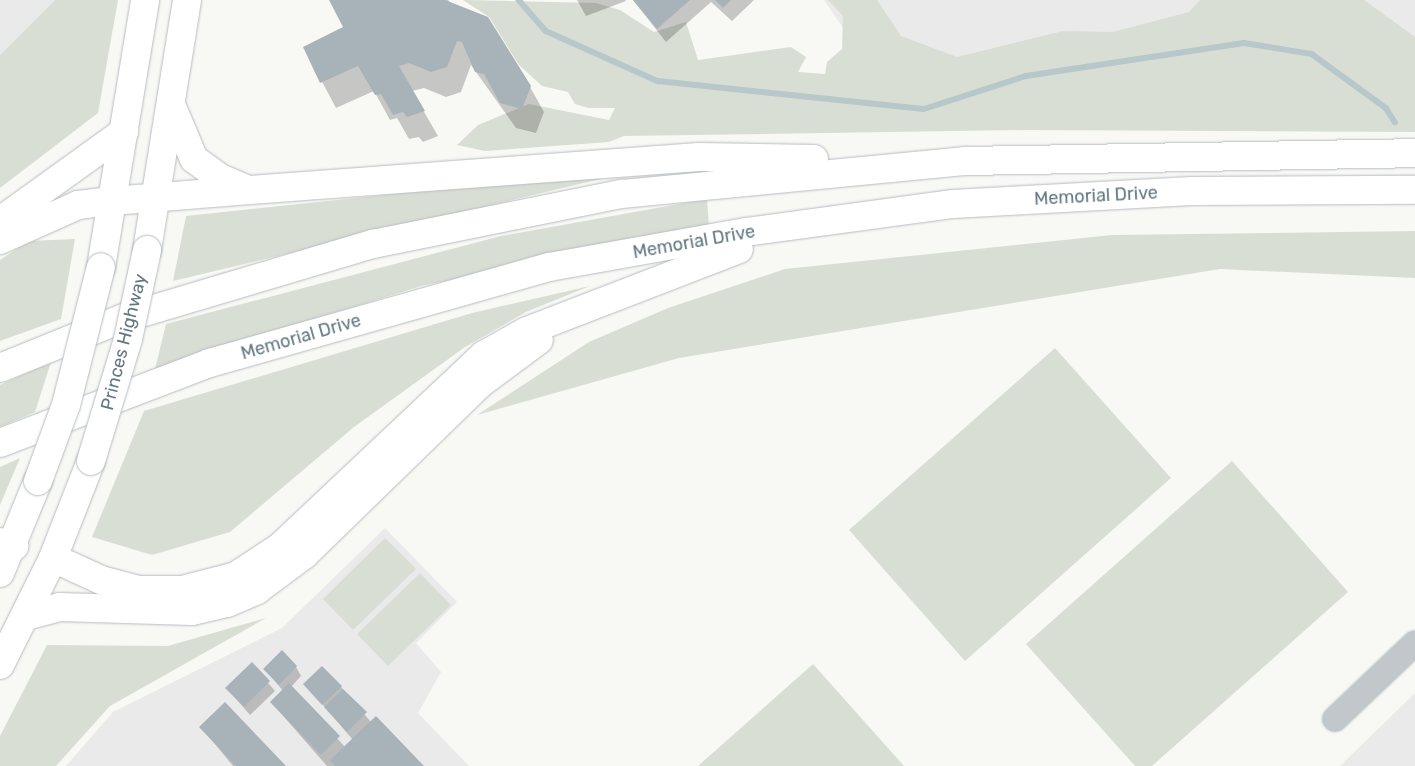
<!DOCTYPE html>
<html>
<head>
<meta charset="utf-8">
<style>
	body { margin:0 }
	#map { position:relative; width:1415px; height:766px; overflow:hidden; background:#f8f8f5; font-family:Rubik,sans-serif }
	div>[style] { position:absolute }
	.built>* { inset:0; background:#e9eae9 }
	.green>* { inset:0; background:#d9ded4 }
	.shadow>* { inset:0; background:#0003 }
	.stream>* { height:5.5px; margin:-2.75px; padding:0 2.75px; transform-origin:2.75px; border-radius:2.75px; background:#b7c7ca }
	.building>* { inset:0; background:#a7b3b8 }
	.roads { filter:drop-shadow(0 0 1px #b6bcc0) drop-shadow(0 0 1px #b6bcc0) }
	.minor>* { height:24px; margin:-12px; padding:0 12px; transform-origin:12px; border-radius:12px; background:#c1c7ca }
	.major>* { height:28px; margin:-14px; padding:0 14px; transform-origin:14px; border-radius:14px; background:#fff }
	.highway>* { height:28px; margin:-14px; padding:0 14px; transform-origin:14px; border-radius:14px; background:#fff }
	.bridges { filter:drop-shadow(0 0 1px #b6bcc0) drop-shadow(0 0 1px #b6bcc0) }
	.major-bridge>* { height:28px; margin:-14px; padding:0 14px; transform-origin:14px; border-radius:14px; background:#fff }
	span { translate:-50% -50%; white-space:nowrap; text-align:center; line-height:1.15; -webkit-text-stroke:5px #fff; paint-order:stroke }
	.street-label { font-size:18px; color:#617782 }
</style>
</head>
<body>
<div id="map">
	<div class="built">
		<i style="clip-path:polygon(0 0,55px 0,0 55px)"></i>
		<i style="clip-path:polygon(824px 0,1282px 0,885px 89px)"></i>
		<i style="clip-path:polygon(1286px 0,1415px 0,1415px 63px)"></i>
		<i style="clip-path:polygon(385px 528px,457px 602px,416px 643px,441px 672px,418px 713px,469px 766px,66px 766px,113px 712px,282px 628px)"></i>
		<i style="clip-path:polygon(1415px 693px,1415px 766px,1340px 766px)"></i>
	</div>
	<div class="green">
		<i style="clip-path:polygon(55px 0,118px 0,98px 113px,0 188px,0 55px)"></i>
		<i style="clip-path:polygon(463px 0,596px 3px,620px 10px,654px 32px,686px 22px,698px 60px,791px 47px,806px 57px,798px 72px,825px 74px,827px 62px,842px 49px,843px 16px,828px 0,877px 0,901px 36px,957px 57px,1063px 31px,1113px 32px,1189px 12px,1200px 0,1364px 0,1415px 37px,1415px 132px,1026px 130px,624px 136px,609px 142px,485px 151px,457px 145px,478px 125px,529px 104px,609px 120px,615px 108px,588px 108px,575px 104px,568px 92px,542px 86px,519px 65px,489px 17px)"></i>
		<i style="clip-path:polygon(651px 167px,173px 281px,186px 216px)"></i>
		<i style="clip-path:polygon(707px 199px,709px 227px,421px 286px,155px 369px,166px 324px,501px 236px)"></i>
		<i style="clip-path:polygon(1415px 231px,1415px 278px,1220px 269px,679px 358px,477px 415px,589px 342px,668px 308px,785px 269px,1112px 235px)"></i>
		<i style="clip-path:polygon(75px 239px,61px 319px,0 341px,0 260px,29px 241px)"></i>
		<i style="clip-path:polygon(590px 286px,526px 312px,465px 347px,354px 427px,230px 532px,152px 555px,92px 537px,144px 411px,472px 313px)"></i>
		<i style="clip-path:polygon(1055px 348px,1171px 478px,965px 661px,849px 530px)"></i>
		<i style="clip-path:polygon(51px 362px,35px 412px,0 427px,0 385px)"></i>
		<i style="clip-path:polygon(20px 458px,0 505px,0 467px)"></i>
		<i style="clip-path:polygon(1232px 461px,1348px 592px,1152px 766px,1135px 766px,1026px 644px)"></i>
		<i style="clip-path:polygon(385px 538px,416px 569px,353px 630px,323px 599px)"></i>
		<i style="clip-path:polygon(420px 573px,451px 605px,388px 666px,357px 634px)"></i>
		<i style="clip-path:polygon(266px 618px,110px 706px,56px 766px,0 766px,0 736px,47px 645px,168px 646px)"></i>
		<i style="clip-path:polygon(813px 664px,904px 766px,698px 766px)"></i>
	</div>
	<div class="shadow">
		<i style="clip-path:polygon(330px 0,448px 0,530px 87px,544px 112px,536px 133px,516px 128px,471px 65px,461px 92px,446px 97px,424px 88px,412px 91px,438px 136px,423px 142px,419px 137px,409px 139px,397px 118px,390px 120px,374px 91px,336px 108px,304px 48px,344px 27px)"></i>
		<i style="clip-path:polygon(577px 0,625px 0,626px 1px,586px 16px)"></i>
		<i style="clip-path:polygon(633px 0,754px 0,732px 21px,711px 2px,666px 42px)"></i>
		<i style="clip-path:polygon(252px 664px,275px 691px,250px 715px,227px 688px)"></i>
		<i style="clip-path:polygon(296px 667px,301px 676px,291px 687px,345px 747px,353px 740px,305px 684px,341px 687px,371px 722px,422px 766px,327px 766px,271px 702px,283px 691px,265px 669px)"></i>
		<i style="clip-path:polygon(201px 727px,285px 766px,233px 766px)"></i>
	</div>
	<div class="stream">
		<i style="left:519px;top:0;width:41px;rotate:48.9deg"></i>
		<i style="left:546px;top:31px;width:123px;rotate:24.1deg"></i>
		<i style="left:658px;top:81px;width:267px;rotate:6deg"></i>
		<i style="left:924px;top:109px;width:107px;rotate:-17.9deg"></i>
		<i style="left:1026px;top:76px;width:220px;rotate:-8.6deg"></i>
		<i style="left:1244px;top:43px;width:69px;rotate:9.2deg"></i>
		<i style="left:1312px;top:54px;width:92px;rotate:36.1deg"></i>
		<i style="left:1386px;top:108px;width:17px;rotate:57deg"></i>
	</div>
	<div class="building">
		<i style="clip-path:polygon(329px 0,445px 0,488px 17px,531px 86px,522px 109px,500px 103px,484px 74px,475px 72px,462px 42px,457px 41px,447px 67px,431px 72px,409px 63px,399px 66px,425px 111px,407px 117px,403px 112px,393px 115px,381px 94px,375px 95px,358px 66px,320px 83px,303px 47px,343px 27px)"></i>
		<i style="clip-path:polygon(633px 0,690px 0,657px 29px)"></i>
		<i style="clip-path:polygon(715px 0,731px 0,723px 8px)"></i>
		<i style="clip-path:polygon(282px 650px,297px 666px,279px 685px,263px 669px)"></i>
		<i style="clip-path:polygon(252px 662px,270px 681px,244px 707px,225px 688px)"></i>
		<i style="clip-path:polygon(322px 666px,342px 686px,322px 705px,303px 684px)"></i>
		<i style="clip-path:polygon(289px 683px,340px 736px,321px 755px,270px 702px)"></i>
		<i style="clip-path:polygon(343px 689px,367px 712px,347px 732px,324px 707px)"></i>
		<i style="clip-path:polygon(225px 702px,286px 766px,236px 766px,199px 727px)"></i>
		<i style="clip-path:polygon(376px 716px,424px 766px,335px 766px,330px 760px)"></i>
	</div>
	<div class="roads">
		<div class="minor">
			<i style="left:1335px;top:719px;width:110px;rotate:-43.5deg"></i>
		</div>
		<div class="major">
			<i style="left:172px;top:107px;width:56px;rotate:67.1deg"></i>
			<i style="left:194px;top:159px;width:32px;rotate:36deg"></i>
			<i style="left:220px;top:178px;width:28px;rotate:23deg"></i>
			<i style="left:112px;top:201px;width:138px;rotate:-4.6deg"></i>
			<i style="left:147px;top:250px;width:253px;rotate:-80.9deg"></i>
			<i style="left:101px;top:267px;width:271px;rotate:-80.6deg"></i>
			<i style="left:0;top:573px;width:100px;rotate:-67.6deg"></i>
			<i style="left:0;top:665px;width:119px;rotate:-63.6deg"></i>
			<i style="left:53px;top:558px;width:104px;rotate:-68.6deg"></i>
		</div>
		<div class="highway">
			<i style="left:250px;top:190px;width:450px;rotate:-4.2deg"></i>
			<i style="left:699px;top:157px;width:115px;rotate:1deg"></i>
			<i style="left:0;top:221px;width:153px;rotate:-35.7deg"></i>
			<i style="left:0;top:240px;width:85px;rotate:-24.2deg"></i>
			<i style="left:78px;top:205px;width:34px;rotate:-7deg"></i>
			<i style="left:0;top:368px;width:134px;rotate:-22deg"></i>
			<i style="left:124px;top:318px;width:260px;rotate:-16.6deg"></i>
			<i style="left:373px;top:244px;width:254px;rotate:-11.4deg"></i>
			<i style="left:622px;top:194px;width:345px;rotate:-5.5deg"></i>
			<i style="left:965px;top:161px;width:450px;rotate:-1deg"></i>
			<i style="left:0;top:443px;width:225px;rotate:-20.9deg"></i>
			<i style="left:210px;top:363px;width:352px;rotate:-15.8deg"></i>
			<i style="left:549px;top:267px;width:200px;rotate:-10.1deg"></i>
			<i style="left:746px;top:232px;width:209px;rotate:-7.7deg"></i>
			<i style="left:953px;top:204px;width:239px;rotate:-3.1deg"></i>
			<i style="left:1192px;top:191px;width:223px;rotate:-0.3deg"></i>
			<i style="left:0;top:542px;width:15px;rotate:16deg"></i>
			<i style="left:53px;top:558px;width:53px;rotate:24.6deg"></i>
			<i style="left:101px;top:580px;width:39px;rotate:15deg"></i>
			<i style="left:139px;top:590px;width:43px"></i>
			<i style="left:182px;top:590px;width:56px;rotate:-14.5deg"></i>
			<i style="left:236px;top:576px;width:53px;rotate:-33.4deg"></i>
			<i style="left:280px;top:547px;width:280px;rotate:-43.3deg"></i>
			<i style="left:484px;top:355px;width:49px;rotate:-29.2deg"></i>
			<i style="left:527px;top:331px;width:227px;rotate:-21.1deg"></i>
			<i style="left:26px;top:616px;width:35px;rotate:-15deg"></i>
			<i style="left:60px;top:607px;width:132px;rotate:1.7deg"></i>
			<i style="left:192px;top:611px;width:36px;rotate:-13deg"></i>
			<i style="left:227px;top:603px;width:33px;rotate:-23deg"></i>
			<i style="left:257px;top:590px;width:59px;rotate:-36.7deg"></i>
			<i style="left:304px;top:555px;width:247px;rotate:-44.2deg"></i>
			<i style="left:481px;top:383px;width:72px;rotate:-36.6deg"></i>
		</div>
	</div>
	<div class="bridges">
		<div class="major-bridge">
			<i style="left:91px;top:461px;width:127px;rotate:-73.1deg"></i>
			<i style="left:128px;top:339px;width:91px;rotate:-77.9deg"></i>
			<i style="left:38px;top:481px;width:81px;rotate:-69.8deg"></i>
			<i style="left:66px;top:405px;width:142px;rotate:-75.8deg"></i>
		</div>
	</div>
	<div class="street-label">
		<span style="left:1096px;top:196px;rotate:-3deg">Memorial Drive</span>
		<span style="left:694px;top:242px;rotate:-10deg">Memorial Drive</span>
		<span style="left:301px;top:337px;rotate:-16deg">Memorial Drive</span>
		<span style="left:124px;top:342px;rotate:-76deg">Princes Highway</span>
	</div>
</div>
</body>
</html>
